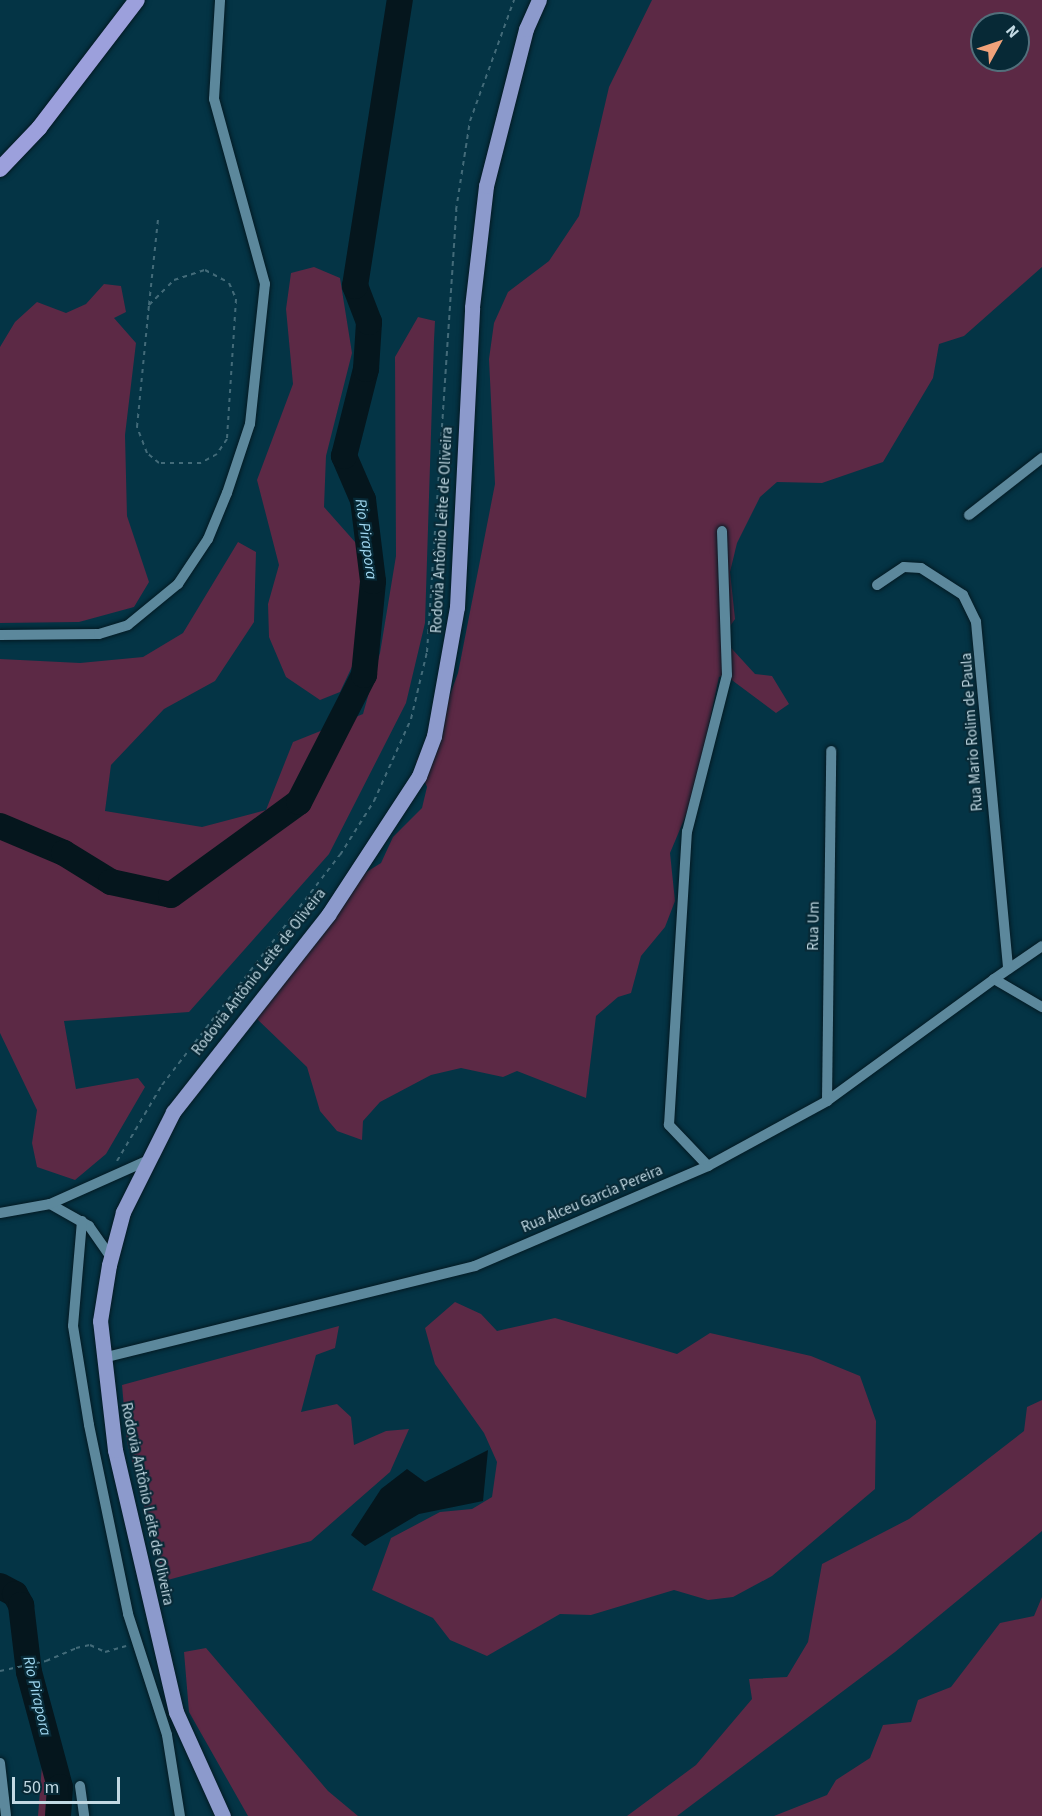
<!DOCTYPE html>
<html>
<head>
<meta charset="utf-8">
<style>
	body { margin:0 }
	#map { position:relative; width:1042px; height:1816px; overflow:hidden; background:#043445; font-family:"Source Sans 3",sans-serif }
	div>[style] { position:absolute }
	.green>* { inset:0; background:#5c2945 }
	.water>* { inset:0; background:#05161d }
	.river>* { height:26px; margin:-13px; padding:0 13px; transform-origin:13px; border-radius:13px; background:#05161d }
	.path>* { height:2px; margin-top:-1px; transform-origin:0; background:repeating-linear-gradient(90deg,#436b79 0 4.5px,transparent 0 9px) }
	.roads { filter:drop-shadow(0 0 2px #041a23) drop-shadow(0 0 2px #041a23) }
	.minor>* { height:10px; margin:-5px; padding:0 5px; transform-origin:5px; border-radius:5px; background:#5c889c }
	.primary>* { height:15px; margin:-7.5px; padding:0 7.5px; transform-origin:7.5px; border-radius:7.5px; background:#8c9acc }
	.trunk>* { height:16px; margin:-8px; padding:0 8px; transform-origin:8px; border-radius:8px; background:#9ca0dc }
	span { translate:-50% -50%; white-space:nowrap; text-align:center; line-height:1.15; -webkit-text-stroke:4.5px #072936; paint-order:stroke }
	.street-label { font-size:15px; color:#c2d9e3 }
	.water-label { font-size:16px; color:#a1d8f1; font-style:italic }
	.north { position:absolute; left:970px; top:12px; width:60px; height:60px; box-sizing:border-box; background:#072936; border:2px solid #526f7b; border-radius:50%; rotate:50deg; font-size:16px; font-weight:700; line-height:24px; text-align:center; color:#c2d9e3 }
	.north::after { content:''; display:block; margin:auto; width:21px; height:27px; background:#f0a27a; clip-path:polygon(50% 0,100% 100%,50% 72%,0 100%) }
	.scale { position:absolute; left:12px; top:1777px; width:108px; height:27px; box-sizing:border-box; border:3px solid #c2d9e3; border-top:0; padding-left:8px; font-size:18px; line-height:21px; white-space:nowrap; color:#c2d9e3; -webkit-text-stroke:4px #072936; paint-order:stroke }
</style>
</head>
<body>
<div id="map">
	<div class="green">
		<i style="clip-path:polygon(evenodd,652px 0,1042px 0,1042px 267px,964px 336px,939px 344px,933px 378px,883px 462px,822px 483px,777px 482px,760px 497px,737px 543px,730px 572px,735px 619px,722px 638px,755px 674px,772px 676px,789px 704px,776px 713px,725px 675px,719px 677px,694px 796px,670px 853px,675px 901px,665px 927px,641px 956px,631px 993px,618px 997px,596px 1016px,586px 1098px,517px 1071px,503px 1077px,461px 1068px,431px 1075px,380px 1102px,363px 1121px,362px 1140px,337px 1131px,320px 1111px,307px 1067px,257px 1019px,270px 993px,355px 879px,381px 863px,393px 837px,422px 808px,427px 787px,416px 761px,434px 738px,458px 673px,495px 484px,489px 359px,494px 323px,508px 292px,549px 261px,579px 216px,609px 87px,652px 0,982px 24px,1018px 24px,1018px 60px,982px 60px,982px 24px)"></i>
		<i style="clip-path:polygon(314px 267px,340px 278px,352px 353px,326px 456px,324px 507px,363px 551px,357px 656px,340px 692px,320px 700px,286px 677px,269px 637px,268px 604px,279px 565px,257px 480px,293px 384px,286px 309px,291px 273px)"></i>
		<i style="clip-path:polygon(104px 284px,121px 286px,126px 312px,114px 318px,136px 343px,125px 435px,127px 516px,149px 582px,134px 607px,79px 622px,0 623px,0 347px,15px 322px,37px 302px,66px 313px,86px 304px)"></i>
		<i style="clip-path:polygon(418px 317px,435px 321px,434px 340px,425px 623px,406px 703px,329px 854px,189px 1012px,64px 1021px,76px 1089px,138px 1078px,145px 1087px,106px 1154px,75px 1180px,37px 1167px,32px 1143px,37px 1110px,0 1033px,0 659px,80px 663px,143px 657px,183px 633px,238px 542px,256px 552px,254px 622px,215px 681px,164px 709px,111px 765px,105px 811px,202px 827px,266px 810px,293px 742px,363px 714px,380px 653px,396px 556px,395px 357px)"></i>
		<i style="clip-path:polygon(455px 1302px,481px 1314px,497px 1331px,555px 1318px,677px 1354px,710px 1333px,811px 1356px,860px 1376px,876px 1421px,875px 1489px,772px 1576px,733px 1597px,708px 1600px,674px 1590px,591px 1615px,560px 1614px,487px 1656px,450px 1640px,433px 1618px,372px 1590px,391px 1538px,440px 1512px,472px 1509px,492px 1497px,497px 1462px,484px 1433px,435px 1364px,425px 1328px)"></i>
		<i style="clip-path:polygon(339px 1326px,335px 1348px,316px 1355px,301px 1412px,337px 1404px,351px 1417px,354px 1445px,386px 1431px,409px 1429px,390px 1472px,311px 1541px,164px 1581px,127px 1442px,122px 1385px)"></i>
		<i style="clip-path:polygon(1042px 1400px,1042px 1531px,895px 1652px,677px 1816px,627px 1816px,696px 1765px,752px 1699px,749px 1679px,787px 1677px,808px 1642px,822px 1564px,909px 1519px,966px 1476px,1024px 1431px,1027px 1407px)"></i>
		<i style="clip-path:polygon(1042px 1597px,1042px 1816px,774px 1816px,827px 1795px,836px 1780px,870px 1758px,883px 1725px,911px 1722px,918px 1700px,951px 1687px,1000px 1623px,1034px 1616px)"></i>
		<i style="clip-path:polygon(206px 1648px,328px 1791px,358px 1816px,248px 1816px,189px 1712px,184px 1652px)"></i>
		<i style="clip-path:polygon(43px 1753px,65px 1810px,66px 1816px,38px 1816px)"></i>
	</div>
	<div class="water">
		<i style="clip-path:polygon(488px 1450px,483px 1501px,419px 1514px,365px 1546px,351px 1535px,381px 1489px,407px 1469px,425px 1482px)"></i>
	</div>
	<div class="river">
		<i style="left:0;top:826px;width:69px;rotate:22.9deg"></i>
		<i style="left:64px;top:853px;width:55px;rotate:31.7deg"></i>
		<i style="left:111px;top:882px;width:61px;rotate:12.2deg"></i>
		<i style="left:171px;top:895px;width:158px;rotate:-36deg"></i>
		<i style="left:299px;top:802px;width:143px;rotate:-62.9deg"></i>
		<i style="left:364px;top:675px;width:94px;rotate:-84.5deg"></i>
		<i style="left:373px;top:581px;width:82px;rotate:-97deg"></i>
		<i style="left:363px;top:500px;width:48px;rotate:-113.4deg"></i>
		<i style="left:344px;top:456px;width:90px;rotate:-75.8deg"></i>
		<i style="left:366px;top:369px;width:47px;rotate:-86.3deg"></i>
		<i style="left:369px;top:322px;width:39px;rotate:-111deg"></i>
		<i style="left:355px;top:286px;width:290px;rotate:-81.1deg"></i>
		<i style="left:0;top:1586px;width:17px;rotate:28deg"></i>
		<i style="left:15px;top:1594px;width:13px;rotate:61deg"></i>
		<i style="left:21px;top:1605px;width:67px;rotate:83.2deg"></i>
		<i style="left:29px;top:1672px;width:119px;rotate:74.9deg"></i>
		<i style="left:60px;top:1787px;width:29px;rotate:94deg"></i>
	</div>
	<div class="path">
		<i style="left:149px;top:305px;width:35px;rotate:-45deg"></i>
		<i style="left:174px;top:280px;width:33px;rotate:-18deg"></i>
		<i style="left:205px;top:270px;width:27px;rotate:28deg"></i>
		<i style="left:229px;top:283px;width:17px;rotate:66deg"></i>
		<i style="left:236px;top:299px;width:140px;rotate:93.7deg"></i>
		<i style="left:227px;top:439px;width:18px;rotate:124deg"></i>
		<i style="left:217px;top:454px;width:18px;rotate:151deg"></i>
		<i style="left:201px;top:463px;width:42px;rotate:180deg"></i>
		<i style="left:159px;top:463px;width:16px;rotate:-140deg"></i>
		<i style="left:147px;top:453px;width:28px;rotate:-111deg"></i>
		<i style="left:137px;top:427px;width:123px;rotate:-84.4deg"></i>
		<i style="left:149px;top:305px;width:86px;rotate:-84deg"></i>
		<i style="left:117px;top:1161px;width:88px;rotate:-59.4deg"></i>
		<i style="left:162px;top:1085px;width:291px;rotate:-52.3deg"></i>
		<i style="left:340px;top:855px;width:64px;rotate:-57.8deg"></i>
		<i style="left:374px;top:801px;width:90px;rotate:-65.7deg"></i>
		<i style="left:411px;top:719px;width:69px;rotate:-76.6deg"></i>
		<i style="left:427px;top:652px;width:443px;rotate:-86.2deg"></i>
		<i style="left:456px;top:210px;width:90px;rotate:-81.1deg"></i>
		<i style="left:470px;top:121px;width:129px;rotate:-70deg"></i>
		<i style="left:0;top:1671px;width:47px;rotate:-12.3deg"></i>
		<i style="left:46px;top:1661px;width:33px;rotate:-23deg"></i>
		<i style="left:76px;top:1648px;width:14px;rotate:-12deg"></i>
		<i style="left:90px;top:1645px;width:17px;rotate:25deg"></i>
		<i style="left:105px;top:1652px;width:22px;rotate:-16deg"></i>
	</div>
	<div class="roads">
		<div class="minor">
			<i style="left:969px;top:515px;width:93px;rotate:-38deg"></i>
			<i style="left:877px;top:585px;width:32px;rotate:-34deg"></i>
			<i style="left:904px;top:567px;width:17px;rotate:3deg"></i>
			<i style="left:921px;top:568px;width:50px;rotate:32.7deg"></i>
			<i style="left:963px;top:595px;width:30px;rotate:64deg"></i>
			<i style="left:976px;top:622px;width:348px;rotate:84.7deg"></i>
			<i style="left:0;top:635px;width:99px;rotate:-0.6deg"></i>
			<i style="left:99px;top:634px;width:30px;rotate:-17deg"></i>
			<i style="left:128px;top:625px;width:65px;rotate:-39.4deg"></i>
			<i style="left:178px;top:584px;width:54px;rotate:-56.3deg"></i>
			<i style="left:208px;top:539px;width:50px;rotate:-67.6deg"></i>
			<i style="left:227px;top:493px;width:73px;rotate:-71.6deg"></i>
			<i style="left:250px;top:424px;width:141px;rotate:-83.9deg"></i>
			<i style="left:265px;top:284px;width:192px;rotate:-105.4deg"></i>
			<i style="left:214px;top:99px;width:99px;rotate:-86.5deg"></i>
			<i style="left:994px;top:979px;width:58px;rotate:-34.5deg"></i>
			<i style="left:827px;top:1101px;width:350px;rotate:-89.3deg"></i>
			<i style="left:708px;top:1166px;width:57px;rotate:-133.6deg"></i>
			<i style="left:669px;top:1125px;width:294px;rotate:-86.5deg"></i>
			<i style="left:687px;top:832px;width:162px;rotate:-75.7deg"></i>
			<i style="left:727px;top:675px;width:144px;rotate:-92deg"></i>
			<i style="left:50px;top:1204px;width:45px;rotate:29.4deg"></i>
			<i style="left:89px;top:1226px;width:38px;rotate:55deg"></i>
			<i style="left:0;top:1213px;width:51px;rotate:-10.2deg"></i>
			<i style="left:50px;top:1204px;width:103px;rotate:-24.1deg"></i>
			<i style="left:82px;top:1221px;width:105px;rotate:94.9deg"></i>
			<i style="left:73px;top:1326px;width:100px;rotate:80.8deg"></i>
			<i style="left:89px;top:1425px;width:193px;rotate:78.3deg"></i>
			<i style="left:128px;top:1614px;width:127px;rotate:72.1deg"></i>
			<i style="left:167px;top:1735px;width:82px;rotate:80.9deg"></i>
			<i style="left:103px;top:1358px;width:383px;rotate:-13.9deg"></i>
			<i style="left:475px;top:1266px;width:254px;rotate:-23.2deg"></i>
			<i style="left:708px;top:1166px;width:136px;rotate:-28.6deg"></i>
			<i style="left:827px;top:1101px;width:207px;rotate:-36.1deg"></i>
			<i style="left:994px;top:979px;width:56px;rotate:30.3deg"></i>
			<i style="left:0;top:1763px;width:53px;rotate:83.5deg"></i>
			<i style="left:80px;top:1786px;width:30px;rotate:82deg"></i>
		</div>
		<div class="primary">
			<i style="left:223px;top:1816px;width:114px;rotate:-114.3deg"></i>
			<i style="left:176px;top:1712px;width:269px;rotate:-103.1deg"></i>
			<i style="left:115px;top:1450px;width:130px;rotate:-96.6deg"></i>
			<i style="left:100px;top:1321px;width:57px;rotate:-80.9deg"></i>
			<i style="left:109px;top:1265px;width:55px;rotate:-75.2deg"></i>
			<i style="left:123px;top:1212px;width:112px;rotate:-63.4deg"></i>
			<i style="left:173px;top:1112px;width:251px;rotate:-51.8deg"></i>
			<i style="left:328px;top:915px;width:166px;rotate:-56.8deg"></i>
			<i style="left:419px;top:776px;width:43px;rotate:-69.4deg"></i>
			<i style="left:434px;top:736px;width:131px;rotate:-79.9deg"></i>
			<i style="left:457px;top:607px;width:300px;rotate:-87.1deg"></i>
			<i style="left:472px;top:307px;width:122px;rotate:-83.4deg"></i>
			<i style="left:486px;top:186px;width:162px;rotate:-75.7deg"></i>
			<i style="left:526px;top:29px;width:32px;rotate:-66deg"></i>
		</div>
		<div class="trunk">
			<i style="left:0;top:169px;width:57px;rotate:-46.4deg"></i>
			<i style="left:39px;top:128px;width:161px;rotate:-52.6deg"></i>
		</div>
	</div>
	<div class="street-label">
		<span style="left:442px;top:530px;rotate:-87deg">Rodovia Antônio Leite de Oliveira</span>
		<span style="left:972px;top:732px;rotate:-94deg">Rua Mario Rolim de Paula</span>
		<span style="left:814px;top:926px;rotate:-89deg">Rua Um</span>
		<span style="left:259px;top:972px;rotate:-52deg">Rodovia Antônio Leite de Oliveira</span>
		<span style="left:592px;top:1199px;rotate:-23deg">Rua Alceu Garcia Pereira</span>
		<span style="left:147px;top:1504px;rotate:78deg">Rodovia Antônio Leite de Oliveira</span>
	</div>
	<div class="water-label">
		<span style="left:366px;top:539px;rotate:82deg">Rio Pirapora</span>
		<span style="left:37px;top:1696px;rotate:77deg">Rio Pirapora</span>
	</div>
	<div class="north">N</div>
	<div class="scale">50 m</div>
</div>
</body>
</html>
